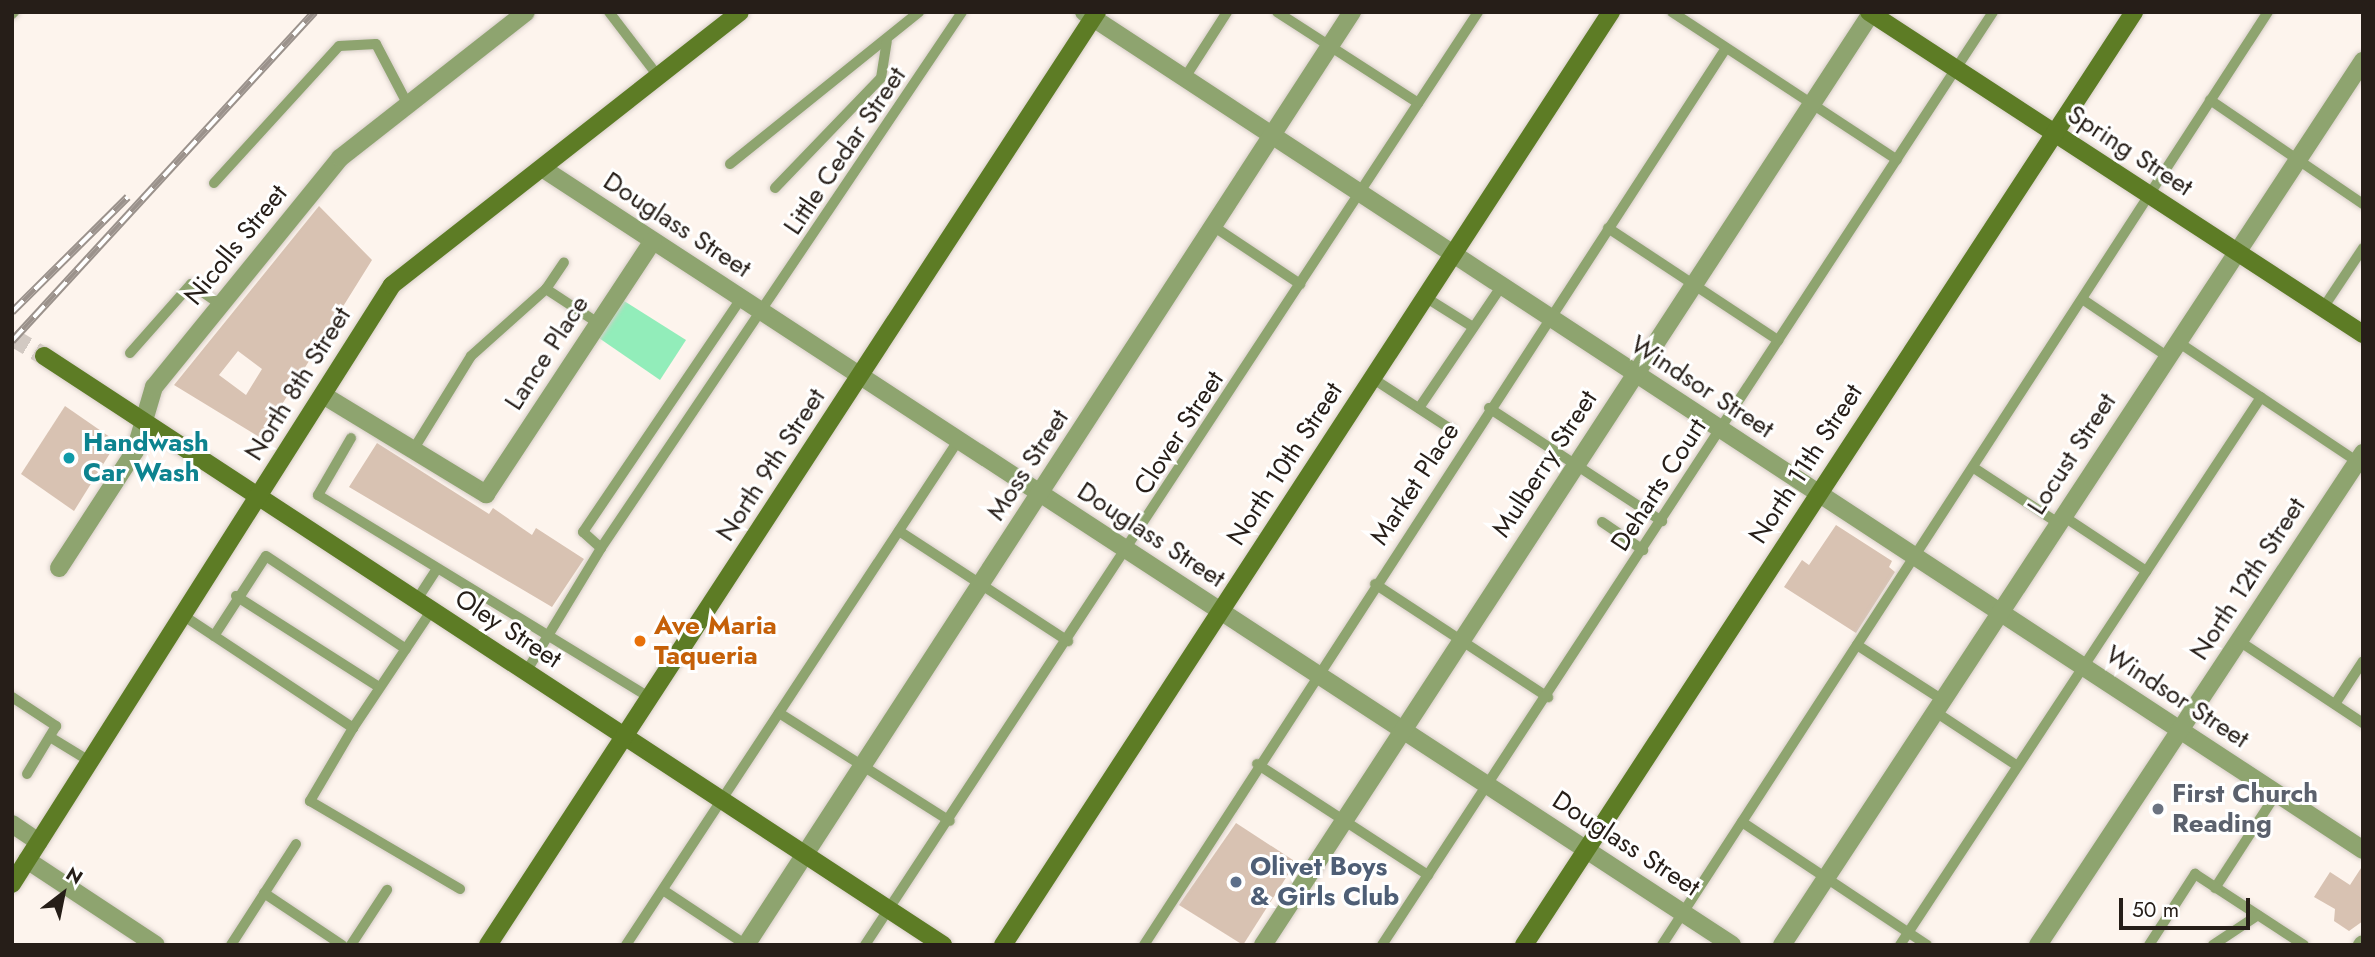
<!DOCTYPE html>
<html>
<head>
<meta charset="utf-8">
<style>
	body { margin:0 }
	#map { position:relative; width:2375px; height:957px; overflow:hidden; background:#fdf4ed; font-family:Jost,sans-serif }
	div>[style] { position:absolute }
	.green>* { inset:0; background:#92edba }
	.building>* { inset:0; background:#d8c2b2 }
	.secondary-tunnel>* { height:18px; margin-top:-9px; transform-origin:0; background:repeating-linear-gradient(90deg,#d2c9c2 0 18px,transparent 0 27px) }
	.roads { filter:drop-shadow(0 0 2px #d6cdc7) drop-shadow(0 0 2px #d6cdc7) }
	.lane>* { height:10px; margin:-5px; padding:0 5px; transform-origin:5px; border-radius:5px; background:#8ea46f }
	.street>* { height:18px; margin:-9px; padding:0 9px; transform-origin:9px; border-radius:9px; background:#8ea46f }
	.secondary>* { height:18px; margin:-9px; padding:0 9px; transform-origin:9px; border-radius:9px; background:#5d7c25 }
	.rail>* { height:8px; margin-top:-4px; transform-origin:0; background:repeating-linear-gradient(90deg,#fff 0 16px,#9b928c 0 32px); box-sizing:border-box; border-block:2px solid #9b928c }
	.dots>* { width:19px; height:19px; translate:-50% -50%; box-sizing:border-box; border:4px solid #fff; border-radius:50% }
	span { translate:-50% -50%; white-space:nowrap; text-align:center; line-height:1.15; -webkit-text-stroke:6px #fff; paint-order:stroke }
	.street-label { font-size:26px; color:#261e18 }
	.culture-label { font-size:26px; color:#0d838f; font-weight:700 }
	.left { translate:0 -50%; text-align:left }
	.food-label { font-size:26px; color:#c56008; font-weight:700 }
	.worship-label { font-size:26px; color:#5b616d; font-weight:700 }
	.service-label { font-size:26px; color:#4e5e75; font-weight:700 }
	.frame { position:absolute; inset:0; border:14px solid #261e18; pointer-events:none }
	.north { position:absolute; left:28px; top:859px; width:70px; height:70px; -webkit-text-stroke:5px #fff; paint-order:stroke; rotate:32deg; font-size:19px; font-weight:700; line-height:28px; text-align:center; color:#261e18 }
	.north::after { content:''; display:block; margin:auto; width:24px; height:32px; background:#261e18; clip-path:polygon(50% 0,100% 100%,50% 72%,0 100%) }
	.scale { position:absolute; left:2119px; top:898px; width:131px; height:32px; box-sizing:border-box; border:4px solid #261e18; border-top:0; padding-left:9px; font-size:21px; line-height:24px; white-space:nowrap; color:#261e18; -webkit-text-stroke:5px #fff; paint-order:stroke }
</style>
</head>
<body>
<div id="map">
	<div class="green">
		<i style="clip-path:polygon(621px 299px,686px 340px,660px 380px,596px 336px)"></i>
	</div>
	<div class="building">
		<i style="clip-path:polygon(evenodd,319px 206px,372px 260px,261px 438px,174px 385px,319px 206px,238px 351px,262px 369px,246px 395px,219px 375px,238px 351px)"></i>
		<i style="clip-path:polygon(65px 406px,117px 442px,74px 511px,21px 474px)"></i>
		<i style="clip-path:polygon(377px 443px,489px 514px,493px 508px,532px 535px,536px 528px,584px 559px,552px 607px,349px 487px)"></i>
		<i style="clip-path:polygon(1836px 525px,1892px 561px,1889px 567px,1895px 572px,1856px 633px,1784px 587px,1802px 560px,1809px 565px)"></i>
		<i style="clip-path:polygon(1236px 823px,1296px 862px,1243px 945px,1179px 905px)"></i>
		<i style="clip-path:polygon(2363px 865px,2363px 921px,2349px 931px,2334px 921px,2335px 909px,2314px 897px,2330px 872px,2350px 885px)"></i>
	</div>
	<div class="secondary-tunnel">
		<i style="left:12px;top:337px;width:37px;rotate:31deg"></i>
	</div>
	<div class="roads">
		<div class="lane">
			<i style="left:609px;top:12px;width:81px;rotate:52.6deg"></i>
			<i style="left:1277px;top:12px;width:168px;rotate:32.8deg"></i>
			<i style="left:1672px;top:12px;width:269px;rotate:33.3deg"></i>
			<i style="left:12px;top:14px;width:3px;rotate:-45deg"></i>
			<i style="left:1184px;top:79px;width:80px;rotate:-57.3deg"></i>
			<i style="left:2210px;top:100px;width:185px;rotate:34.2deg"></i>
			<i style="left:730px;top:164px;width:243px;rotate:-38.8deg"></i>
			<i style="left:214px;top:183px;width:185px;rotate:-47.6deg"></i>
			<i style="left:339px;top:46px;width:37px;rotate:-3deg"></i>
			<i style="left:376px;top:44px;width:69px;rotate:62.3deg"></i>
			<i style="left:775px;top:188px;width:153px;rotate:-46.1deg"></i>
			<i style="left:881px;top:78px;width:37px;rotate:-81deg"></i>
			<i style="left:1213px;top:226px;width:105px;rotate:33.7deg"></i>
			<i style="left:1608px;top:228px;width:204px;rotate:33.4deg"></i>
			<i style="left:546px;top:289px;width:62px;rotate:33.2deg"></i>
			<i style="left:1425px;top:297px;width:57px;rotate:32deg"></i>
			<i style="left:2085px;top:301px;width:100px;rotate:34deg"></i>
			<i style="left:2323px;top:308px;width:72px;rotate:-56.3deg"></i>
			<i style="left:2178px;top:342px;width:220px;rotate:33.7deg"></i>
			<i style="left:130px;top:353px;width:92px;rotate:-48.5deg"></i>
			<i style="left:191px;top:284px;width:37px;rotate:35deg"></i>
			<i style="left:1372px;top:378px;width:95px;rotate:33deg"></i>
			<i style="left:1419px;top:408px;width:146px;rotate:-55.9deg"></i>
			<i style="left:1489px;top:408px;width:207px;rotate:33.2deg"></i>
			<i style="left:351px;top:438px;width:66px;rotate:120.1deg"></i>
			<i style="left:318px;top:495px;width:390px;rotate:31.4deg"></i>
			<i style="left:413px;top:450px;width:110px;rotate:-58.3deg"></i>
			<i style="left:471px;top:356px;width:101px;rotate:-41.8deg"></i>
			<i style="left:546px;top:289px;width:32px;rotate:-56deg"></i>
			<i style="left:1974px;top:468px;width:100px;rotate:33.2deg"></i>
			<i style="left:2063px;top:516px;width:100px;rotate:33.5deg"></i>
			<i style="left:1602px;top:522px;width:50px;rotate:34.3deg"></i>
			<i style="left:899px;top:531px;width:202px;rotate:33.1deg"></i>
			<i style="left:601px;top:548px;width:24px;rotate:-138deg"></i>
			<i style="left:583px;top:532px;width:282px;rotate:-55.9deg"></i>
			<i style="left:1375px;top:584px;width:207px;rotate:33.2deg"></i>
			<i style="left:236px;top:596px;width:169px;rotate:32.5deg"></i>
			<i style="left:416px;top:601px;width:37px;rotate:-57deg"></i>
			<i style="left:184px;top:616px;width:203px;rotate:33.5deg"></i>
			<i style="left:353px;top:728px;width:141px;rotate:-56.3deg"></i>
			<i style="left:214px;top:636px;width:95px;rotate:-57deg"></i>
			<i style="left:266px;top:556px;width:168px;rotate:33.6deg"></i>
			<i style="left:2239px;top:641px;width:149px;rotate:33.5deg"></i>
			<i style="left:1857px;top:645px;width:100px;rotate:32.7deg"></i>
			<i style="left:526px;top:672px;width:145px;rotate:-58.8deg"></i>
			<i style="left:601px;top:548px;width:646px;rotate:-56.04deg"></i>
			<i style="left:12px;top:697px;width:53px;rotate:33.4deg"></i>
			<i style="left:56px;top:726px;width:56px;rotate:121.1deg"></i>
			<i style="left:2335px;top:704px;width:51px;rotate:-56.9deg"></i>
			<i style="left:1934px;top:711px;width:98px;rotate:33.4deg"></i>
			<i style="left:779px;top:713px;width:202px;rotate:32.3deg"></i>
			<i style="left:353px;top:728px;width:85px;rotate:120.5deg"></i>
			<i style="left:310px;top:801px;width:174px;rotate:30.4deg"></i>
			<i style="left:50px;top:737px;width:48px;rotate:31.4deg"></i>
			<i style="left:1257px;top:764px;width:204px;rotate:33deg"></i>
			<i style="left:1742px;top:822px;width:222px;rotate:33.6deg"></i>
			<i style="left:2215px;top:888px;width:112px;rotate:-57deg"></i>
			<i style="left:663px;top:890px;width:100px;rotate:33.5deg"></i>
			<i style="left:264px;top:893px;width:94px;rotate:33.7deg"></i>
			<i style="left:231px;top:945px;width:120px;rotate:-57.2deg"></i>
			<i style="left:351px;top:945px;width:66px;rotate:-56.8deg"></i>
			<i style="left:626px;top:945px;width:604px;rotate:-56.63deg"></i>
			<i style="left:865px;top:945px;width:1116px;rotate:-56.69deg"></i>
			<i style="left:1144px;top:945px;width:1069px;rotate:-57.02deg"></i>
			<i style="left:1382px;top:945px;width:1115px;rotate:-56.78deg"></i>
			<i style="left:1662px;top:945px;width:1113px;rotate:-57deg"></i>
			<i style="left:1900px;top:945px;width:656px;rotate:-56.62deg"></i>
			<i style="left:2149px;top:945px;width:85px;rotate:-57.1deg"></i>
			<i style="left:2195px;top:874px;width:130px;rotate:33.1deg"></i>
			<i style="left:2213px;top:945px;width:54px;rotate:-33.7deg"></i>
		</div>
		<div class="street">
			<i style="left:1084px;top:12px;width:1529px;rotate:33.23deg"></i>
			<i style="left:542px;top:168px;width:1421px;rotate:33.14deg"></i>
			<i style="left:323px;top:395px;width:191px;rotate:31.3deg"></i>
			<i style="left:486px;top:494px;width:303px;rotate:-56.6deg"></i>
			<i style="left:59px;top:568px;width:140px;rotate:-57deg"></i>
			<i style="left:135px;top:451px;width:67px;rotate:-73.5deg"></i>
			<i style="left:154px;top:387px;width:295px;rotate:-50.9deg"></i>
			<i style="left:340px;top:158px;width:236px;rotate:-38.1deg"></i>
			<i style="left:12px;top:824px;width:32px;rotate:34deg"></i>
			<i style="left:27px;top:860px;width:154px;rotate:33.4deg"></i>
			<i style="left:746px;top:945px;width:1113px;rotate:-57deg"></i>
			<i style="left:1263px;top:945px;width:1114px;rotate:-56.87deg"></i>
			<i style="left:1782px;top:945px;width:1058px;rotate:-56.69deg"></i>
			<i style="left:2038px;top:945px;width:590px;rotate:-56.55deg"></i>
			<i style="left:2362px;top:945px;width:1px;rotate:-45deg"></i>
		</div>
		<div class="secondary">
			<i style="left:1869px;top:12px;width:590px;rotate:33.1deg"></i>
			<i style="left:44px;top:356px;width:1075px;rotate:33.23deg"></i>
			<i style="left:12px;top:884px;width:709px;rotate:-57.61deg"></i>
			<i style="left:392px;top:285px;width:442px;rotate:-38.1deg"></i>
			<i style="left:488px;top:945px;width:1114px;rotate:-56.87deg"></i>
			<i style="left:1003px;top:945px;width:1114px;rotate:-56.91deg"></i>
			<i style="left:1524px;top:945px;width:1115px;rotate:-56.82deg"></i>
		</div>
	</div>
	<div class="rail">
		<i style="left:12px;top:312px;width:163px;rotate:-44.8deg"></i>
		<i style="left:12px;top:341px;width:447px;rotate:-47.4deg"></i>
	</div>
	<div class="dots">
		<i style="left:69px;top:458px;background:#0f9aa8"></i>
		<i style="left:640px;top:641px;background:#e8710a"></i>
		<i style="left:2158px;top:809px;background:#6b7280"></i>
		<i style="left:1236px;top:882px;background:#5c6f8a"></i>
	</div>
	<div class="street-label">
		<span style="left:845px;top:151px;rotate:-56deg">Little Cedar Street</span>
		<span style="left:2130px;top:151px;rotate:33deg">Spring Street</span>
		<span style="left:677px;top:225px;rotate:33deg">Douglass Street</span>
		<span style="left:236px;top:245px;rotate:-51deg">Nicolls Street</span>
		<span style="left:547px;top:353px;rotate:-57deg">Lance Place</span>
		<span style="left:298px;top:384px;rotate:-58deg">North 8th Street</span>
		<span style="left:1702px;top:387px;rotate:33deg">Windsor Street</span>
		<span style="left:1179px;top:433px;rotate:-57deg">Clover Street</span>
		<span style="left:2072px;top:454px;rotate:-57deg">Locust Street</span>
		<span style="left:1285px;top:464px;rotate:-57deg">North 10th Street</span>
		<span style="left:1545px;top:464px;rotate:-57deg">Mulberry Street</span>
		<span style="left:1806px;top:464px;rotate:-57deg">North 11th Street</span>
		<span style="left:771px;top:465px;rotate:-57deg">North 9th Street</span>
		<span style="left:1028px;top:465px;rotate:-57deg">Moss Street</span>
		<span style="left:1415px;top:484px;rotate:-57deg">Market Place</span>
		<span style="left:1659px;top:485px;rotate:-57deg">Deharts Court</span>
		<span style="left:1151px;top:535px;rotate:33deg">Douglass Street</span>
		<span style="left:2248px;top:579px;rotate:-57deg">North 12th Street</span>
		<span style="left:508px;top:629px;rotate:33deg">Oley Street</span>
		<span style="left:2177px;top:697px;rotate:33deg">Windsor Street</span>
		<span style="left:1626px;top:844px;rotate:33deg">Douglass Street</span>
	</div>
	<div class="culture-label">
		<span class="left" style="left:83px;top:458px">Handwash<br>Car Wash</span>
	</div>
	<div class="food-label">
		<span class="left" style="left:654px;top:641px">Ave Maria<br>Taqueria</span>
	</div>
	<div class="worship-label">
		<span class="left" style="left:2172px;top:809px">First Church<br>Reading</span>
	</div>
	<div class="service-label">
		<span class="left" style="left:1250px;top:882px">Olivet Boys<br>&amp; Girls Club</span>
	</div>
	<div class="frame"></div>
	<div class="north">N</div>
	<div class="scale">50 m</div>
</div>
</body>
</html>
